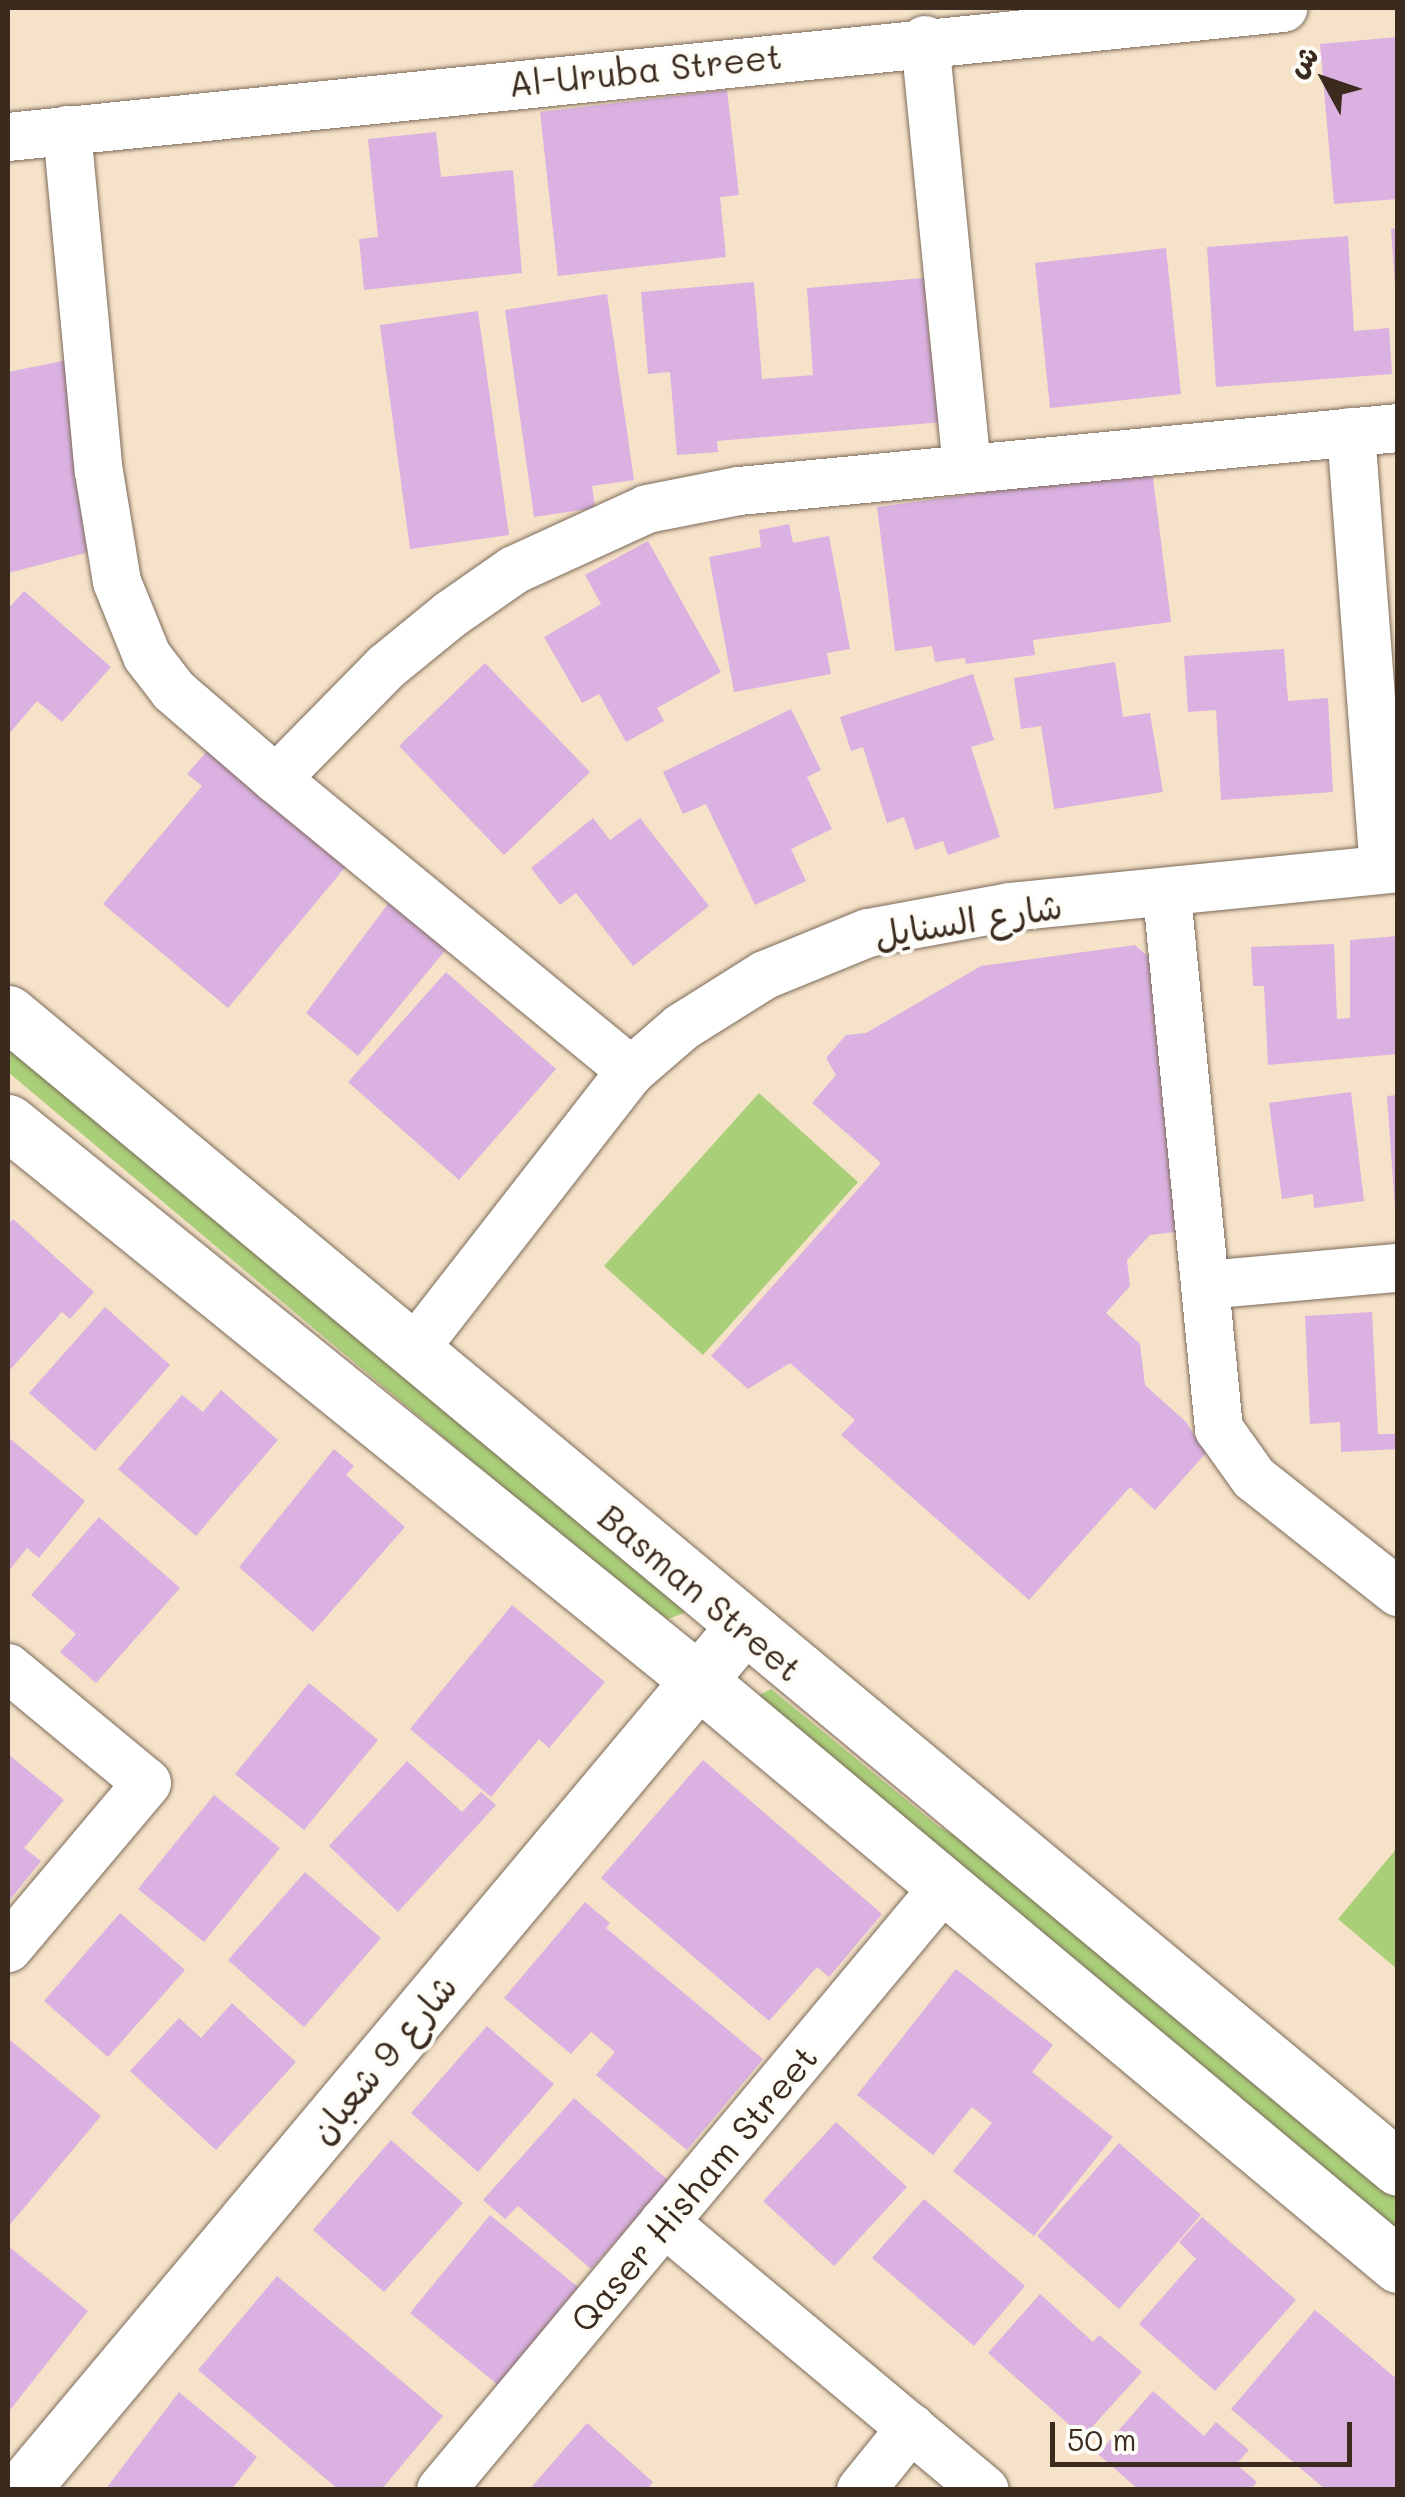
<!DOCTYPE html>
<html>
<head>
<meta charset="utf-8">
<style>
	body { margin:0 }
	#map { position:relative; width:1405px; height:2497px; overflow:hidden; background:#f5e2c8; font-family:Mali,"Playpen Sans Arabic",sans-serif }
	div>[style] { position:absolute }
	.green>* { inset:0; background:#aacf79 }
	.building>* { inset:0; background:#dab1e1 }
	.roads { filter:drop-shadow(0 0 2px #7c6a5a) drop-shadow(0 0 2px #7c6a5a) }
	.street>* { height:48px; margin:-24px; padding:0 24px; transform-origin:24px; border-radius:24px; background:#fff }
	.secondary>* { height:55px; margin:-27.5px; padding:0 27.5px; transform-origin:27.5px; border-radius:27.5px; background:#fff }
	.primary>* { height:55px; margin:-27.5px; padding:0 27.5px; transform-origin:27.5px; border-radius:27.5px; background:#fff }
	span { translate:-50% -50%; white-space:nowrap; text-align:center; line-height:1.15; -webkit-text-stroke:8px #fdfcf7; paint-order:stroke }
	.street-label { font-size:35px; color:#3b2a1e }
	.frame { position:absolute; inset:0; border:10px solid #3b2a1e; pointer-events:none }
	.north { position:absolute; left:1275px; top:30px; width:100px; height:100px; -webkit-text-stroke:8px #fdfcf7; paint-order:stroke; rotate:310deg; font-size:28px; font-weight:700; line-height:40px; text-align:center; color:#3b2a1e }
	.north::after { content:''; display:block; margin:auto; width:35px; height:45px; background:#3b2a1e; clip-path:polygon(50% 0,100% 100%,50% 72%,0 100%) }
	.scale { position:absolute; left:1050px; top:2422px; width:302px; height:45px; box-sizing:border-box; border:5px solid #3b2a1e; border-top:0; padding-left:12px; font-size:30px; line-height:35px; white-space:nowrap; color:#3b2a1e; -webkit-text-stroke:8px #fdfcf7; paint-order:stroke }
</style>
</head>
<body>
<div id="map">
	<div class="green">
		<i style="clip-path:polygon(8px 1044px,682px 1604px,684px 1613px,668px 1619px,633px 1596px,8px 1072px)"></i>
		<i style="clip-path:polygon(759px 1093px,858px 1182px,703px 1355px,604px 1266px)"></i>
		<i style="clip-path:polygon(771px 1689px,938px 1826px,983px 1852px,1397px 2199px,1397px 2238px,756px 1697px)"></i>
		<i style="clip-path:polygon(1397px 1848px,1397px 1969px,1338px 1919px)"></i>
	</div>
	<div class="building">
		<i style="clip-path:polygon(1398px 37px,1398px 199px,1334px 204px,1320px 44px)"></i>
		<i style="clip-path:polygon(727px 90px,739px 195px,720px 197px,726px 257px,558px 276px,540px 112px)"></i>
		<i style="clip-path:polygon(436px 132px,441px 177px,513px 170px,522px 273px,364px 290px,359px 239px,378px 237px,368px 139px)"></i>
		<i style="clip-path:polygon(1398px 228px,1398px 284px,1395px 284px,1391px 229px)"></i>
		<i style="clip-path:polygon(1348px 236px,1354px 331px,1389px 328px,1392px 374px,1216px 387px,1207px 247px)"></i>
		<i style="clip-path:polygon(1166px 248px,1181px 394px,1050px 408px,1035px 263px)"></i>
		<i style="clip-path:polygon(924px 278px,930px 349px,949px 348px,955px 421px,717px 441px,718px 452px,677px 455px,670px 372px,648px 374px,641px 292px,754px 282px,762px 379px,813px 375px,807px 288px)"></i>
		<i style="clip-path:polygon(607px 294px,634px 480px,592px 486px,595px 508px,534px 517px,505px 310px)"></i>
		<i style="clip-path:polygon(478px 311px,509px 535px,410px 549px,380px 325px)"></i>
		<i style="clip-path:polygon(72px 359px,93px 551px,8px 573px,8px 372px)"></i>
		<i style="clip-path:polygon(1152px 470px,1171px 622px,1033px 640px,1035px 655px,966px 664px,965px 658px,935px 662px,932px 646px,895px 651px,877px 507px)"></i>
		<i style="clip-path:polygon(789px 524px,793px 543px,829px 536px,850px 649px,827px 653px,831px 674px,734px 692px,709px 557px,761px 547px,759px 530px)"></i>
		<i style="clip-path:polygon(648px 541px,721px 672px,657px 708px,664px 721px,626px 742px,599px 694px,582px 703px,544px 637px,601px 604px,585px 575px)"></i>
		<i style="clip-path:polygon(24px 591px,111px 667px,62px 722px,37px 701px,8px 735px,8px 609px)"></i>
		<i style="clip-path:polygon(1284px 649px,1288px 701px,1328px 698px,1333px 792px,1221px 800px,1216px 710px,1188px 712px,1184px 656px)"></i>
		<i style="clip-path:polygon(1115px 662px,1123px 717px,1150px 713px,1163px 792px,1054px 809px,1041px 726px,1021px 729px,1014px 678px)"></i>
		<i style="clip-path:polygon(485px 663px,590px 772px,504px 855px,399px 746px)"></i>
		<i style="clip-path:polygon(973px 674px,994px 740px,971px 747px,1000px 837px,948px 855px,943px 841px,915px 850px,904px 817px,887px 823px,863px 747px,851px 751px,840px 717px)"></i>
		<i style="clip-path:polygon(791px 709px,821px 770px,807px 777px,832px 829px,791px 849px,806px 881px,755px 905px,706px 804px,683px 814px,663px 772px)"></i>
		<i style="clip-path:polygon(215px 742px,353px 858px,228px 1008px,103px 904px,202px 786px,187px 774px)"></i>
		<i style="clip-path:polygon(593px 818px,610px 840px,640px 818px,709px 906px,633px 966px,576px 893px,560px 905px,531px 868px)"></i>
		<i style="clip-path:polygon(391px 900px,448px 947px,358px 1056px,306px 1013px)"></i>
		<i style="clip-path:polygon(1398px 936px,1398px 1054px,1268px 1065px,1264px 986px,1253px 986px,1251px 947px,1334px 944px,1337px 1019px,1350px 1018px,1350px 940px)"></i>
		<i style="clip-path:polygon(1135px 945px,1172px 978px,1196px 1208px,1175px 1232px,1150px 1235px,1127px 1260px,1130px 1286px,1106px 1313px,1140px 1344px,1145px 1385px,1186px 1422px,1206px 1453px,1155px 1510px,1130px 1487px,1029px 1600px,841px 1435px,855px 1420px,790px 1363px,748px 1389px,711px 1356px,881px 1163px,812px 1103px,836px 1075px,826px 1058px,846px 1035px,866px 1033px,981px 966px)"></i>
		<i style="clip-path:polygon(446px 972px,556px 1069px,459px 1180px,348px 1082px)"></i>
		<i style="clip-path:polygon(1351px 1092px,1364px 1201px,1314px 1208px,1313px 1194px,1282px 1199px,1269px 1103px)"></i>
		<i style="clip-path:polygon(1398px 1095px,1398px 1207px,1395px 1208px,1387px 1096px)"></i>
		<i style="clip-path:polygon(13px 1219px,94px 1292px,70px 1319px,62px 1312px,8px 1372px,8px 1225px)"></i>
		<i style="clip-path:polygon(105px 1307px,170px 1365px,95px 1451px,29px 1393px)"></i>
		<i style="clip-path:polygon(1372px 1312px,1378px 1434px,1398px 1434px,1398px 1449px,1341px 1452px,1340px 1422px,1310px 1424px,1305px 1316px)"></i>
		<i style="clip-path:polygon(221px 1390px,278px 1440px,196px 1536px,118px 1469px,182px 1395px,203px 1412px)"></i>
		<i style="clip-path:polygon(8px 1437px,85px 1501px,39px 1558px,27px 1548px,8px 1572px)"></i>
		<i style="clip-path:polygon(334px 1449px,354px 1466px,346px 1475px,405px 1527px,313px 1632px,239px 1567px)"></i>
		<i style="clip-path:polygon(99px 1517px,180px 1588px,96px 1683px,60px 1652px,76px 1634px,31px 1595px)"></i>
		<i style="clip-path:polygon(512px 1605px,605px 1682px,549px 1748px,539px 1739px,491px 1797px,410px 1729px)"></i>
		<i style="clip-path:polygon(309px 1683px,378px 1740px,304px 1830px,235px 1774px)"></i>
		<i style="clip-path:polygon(8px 1754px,64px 1800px,24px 1848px,41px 1861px,8px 1902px)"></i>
		<i style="clip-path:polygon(703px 1760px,882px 1914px,829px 1977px,817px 1967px,769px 2021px,601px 1878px)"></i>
		<i style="clip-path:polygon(407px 1761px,462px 1812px,481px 1792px,496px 1805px,398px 1912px,329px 1846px)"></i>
		<i style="clip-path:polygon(214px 1795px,280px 1848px,204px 1942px,138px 1889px)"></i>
		<i style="clip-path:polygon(305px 1872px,381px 1938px,304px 2027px,228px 1960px)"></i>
		<i style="clip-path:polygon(585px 1902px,610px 1923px,606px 1928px,763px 2059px,687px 2150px,596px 2075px,615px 2052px,591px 2032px,571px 2054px,504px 1998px)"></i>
		<i style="clip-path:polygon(120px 1913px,185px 1970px,108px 2057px,44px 2001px)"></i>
		<i style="clip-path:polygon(956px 1969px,1053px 2045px,1032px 2072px,1113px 2137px,1034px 2236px,953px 2171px,992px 2123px,972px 2107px,933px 2155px,857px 2095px)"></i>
		<i style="clip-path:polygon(232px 2003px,296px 2062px,216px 2150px,130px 2071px,179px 2018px,201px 2038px)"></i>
		<i style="clip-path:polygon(487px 2026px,554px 2084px,478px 2172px,411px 2113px)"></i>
		<i style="clip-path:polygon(10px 2040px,101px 2116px,8px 2227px,8px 2043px)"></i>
		<i style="clip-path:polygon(574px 2098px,669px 2181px,591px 2269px,518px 2206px,505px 2219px,483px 2200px)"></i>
		<i style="clip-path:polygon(836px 2122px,907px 2187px,834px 2266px,763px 2201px)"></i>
		<i style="clip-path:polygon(391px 2140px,463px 2203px,384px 2292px,313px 2230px)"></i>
		<i style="clip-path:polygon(1119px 2143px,1201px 2215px,1119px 2309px,1037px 2236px)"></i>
		<i style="clip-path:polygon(924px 2199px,1025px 2286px,974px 2346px,872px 2258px)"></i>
		<i style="clip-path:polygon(490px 2215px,578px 2287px,498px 2385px,410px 2313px)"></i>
		<i style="clip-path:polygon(1202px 2217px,1296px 2300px,1215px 2391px,1139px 2324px,1196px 2259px,1179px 2242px)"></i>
		<i style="clip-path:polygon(8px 2246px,88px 2311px,10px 2410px,8px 2408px)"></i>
		<i style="clip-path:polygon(277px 2276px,443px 2416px,381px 2490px,339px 2490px,198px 2370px)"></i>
		<i style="clip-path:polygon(1040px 2294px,1093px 2342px,1099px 2335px,1142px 2372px,1083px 2437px,988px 2353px)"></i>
		<i style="clip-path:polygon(1315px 2310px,1398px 2380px,1398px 2490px,1326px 2490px,1231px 2409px)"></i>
		<i style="clip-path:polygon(1153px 2391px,1204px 2436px,1216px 2422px,1249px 2450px,1236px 2464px,1257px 2482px,1250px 2490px,1139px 2490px,1098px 2454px)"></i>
		<i style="clip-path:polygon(179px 2392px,257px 2457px,231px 2490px,105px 2490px)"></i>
		<i style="clip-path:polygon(587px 2423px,653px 2482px,647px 2490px,529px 2490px)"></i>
	</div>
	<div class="roads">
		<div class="street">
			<i style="left:925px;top:40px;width:429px;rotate:84.4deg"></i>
			<i style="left:67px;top:130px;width:343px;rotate:84.7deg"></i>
			<i style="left:99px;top:472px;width:111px;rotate:80.7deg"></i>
			<i style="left:117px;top:582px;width:80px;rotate:67.9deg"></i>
			<i style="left:147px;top:656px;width:44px;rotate:52.4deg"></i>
			<i style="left:174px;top:691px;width:135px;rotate:40.8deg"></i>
			<i style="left:276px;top:779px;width:460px;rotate:39.4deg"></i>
			<i style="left:8px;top:137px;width:1282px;rotate:-5.78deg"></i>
			<i style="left:1351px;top:432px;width:438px;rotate:85.7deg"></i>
			<i style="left:276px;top:779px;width:157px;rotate:-45.5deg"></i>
			<i style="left:386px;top:667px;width:84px;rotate:-39.2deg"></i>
			<i style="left:451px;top:614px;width:77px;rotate:-34.9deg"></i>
			<i style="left:514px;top:570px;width:146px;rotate:-24.6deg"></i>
			<i style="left:647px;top:509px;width:94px;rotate:-11.1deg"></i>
			<i style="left:739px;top:491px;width:662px;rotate:-5.46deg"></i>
			<i style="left:1167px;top:895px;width:537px;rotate:84.44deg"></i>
			<i style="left:1219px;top:1429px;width:60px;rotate:54.5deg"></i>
			<i style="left:1254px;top:1478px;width:184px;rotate:38.4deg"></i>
			<i style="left:1206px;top:1285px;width:193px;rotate:-5.1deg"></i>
			<i style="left:412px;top:1352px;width:356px;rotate:-52.1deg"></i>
			<i style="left:631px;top:1071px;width:67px;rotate:-40.8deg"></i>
			<i style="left:682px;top:1027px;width:98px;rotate:-32.1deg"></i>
			<i style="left:765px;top:975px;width:111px;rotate:-22.2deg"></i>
			<i style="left:868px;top:933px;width:144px;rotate:-10.4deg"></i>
			<i style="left:1010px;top:907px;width:390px;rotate:-5.7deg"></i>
			<i style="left:8px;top:1668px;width:180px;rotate:39.6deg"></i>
			<i style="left:147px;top:1783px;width:216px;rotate:130.1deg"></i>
			<i style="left:664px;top:2222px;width:418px;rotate:39.9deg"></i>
			<i style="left:441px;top:2490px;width:787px;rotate:-50.16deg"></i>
			<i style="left:861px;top:2490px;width:80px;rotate:-51.1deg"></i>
		</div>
		<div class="secondary">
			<i style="left:21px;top:2490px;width:1125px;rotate:-50.08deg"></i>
		</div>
		<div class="primary">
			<i style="left:8px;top:1013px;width:1807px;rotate:39.72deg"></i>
			<i style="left:8px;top:1122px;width:889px;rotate:38.97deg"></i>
			<i style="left:699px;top:1681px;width:911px;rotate:39.88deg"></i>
		</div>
	</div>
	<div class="street-label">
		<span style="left:645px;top:69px;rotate:-6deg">Al-Uruba Street</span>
		<span style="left:968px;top:919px;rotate:-9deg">شارع السنايل</span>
		<span style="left:701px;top:1592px;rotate:40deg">Basman Street</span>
		<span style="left:382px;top:2058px;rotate:-50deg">شارع 9 شعبان</span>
		<span style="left:693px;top:2188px;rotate:-50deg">Qaser Hisham Street</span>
	</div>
	<div class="frame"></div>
	<div class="north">ش</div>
	<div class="scale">50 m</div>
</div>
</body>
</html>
